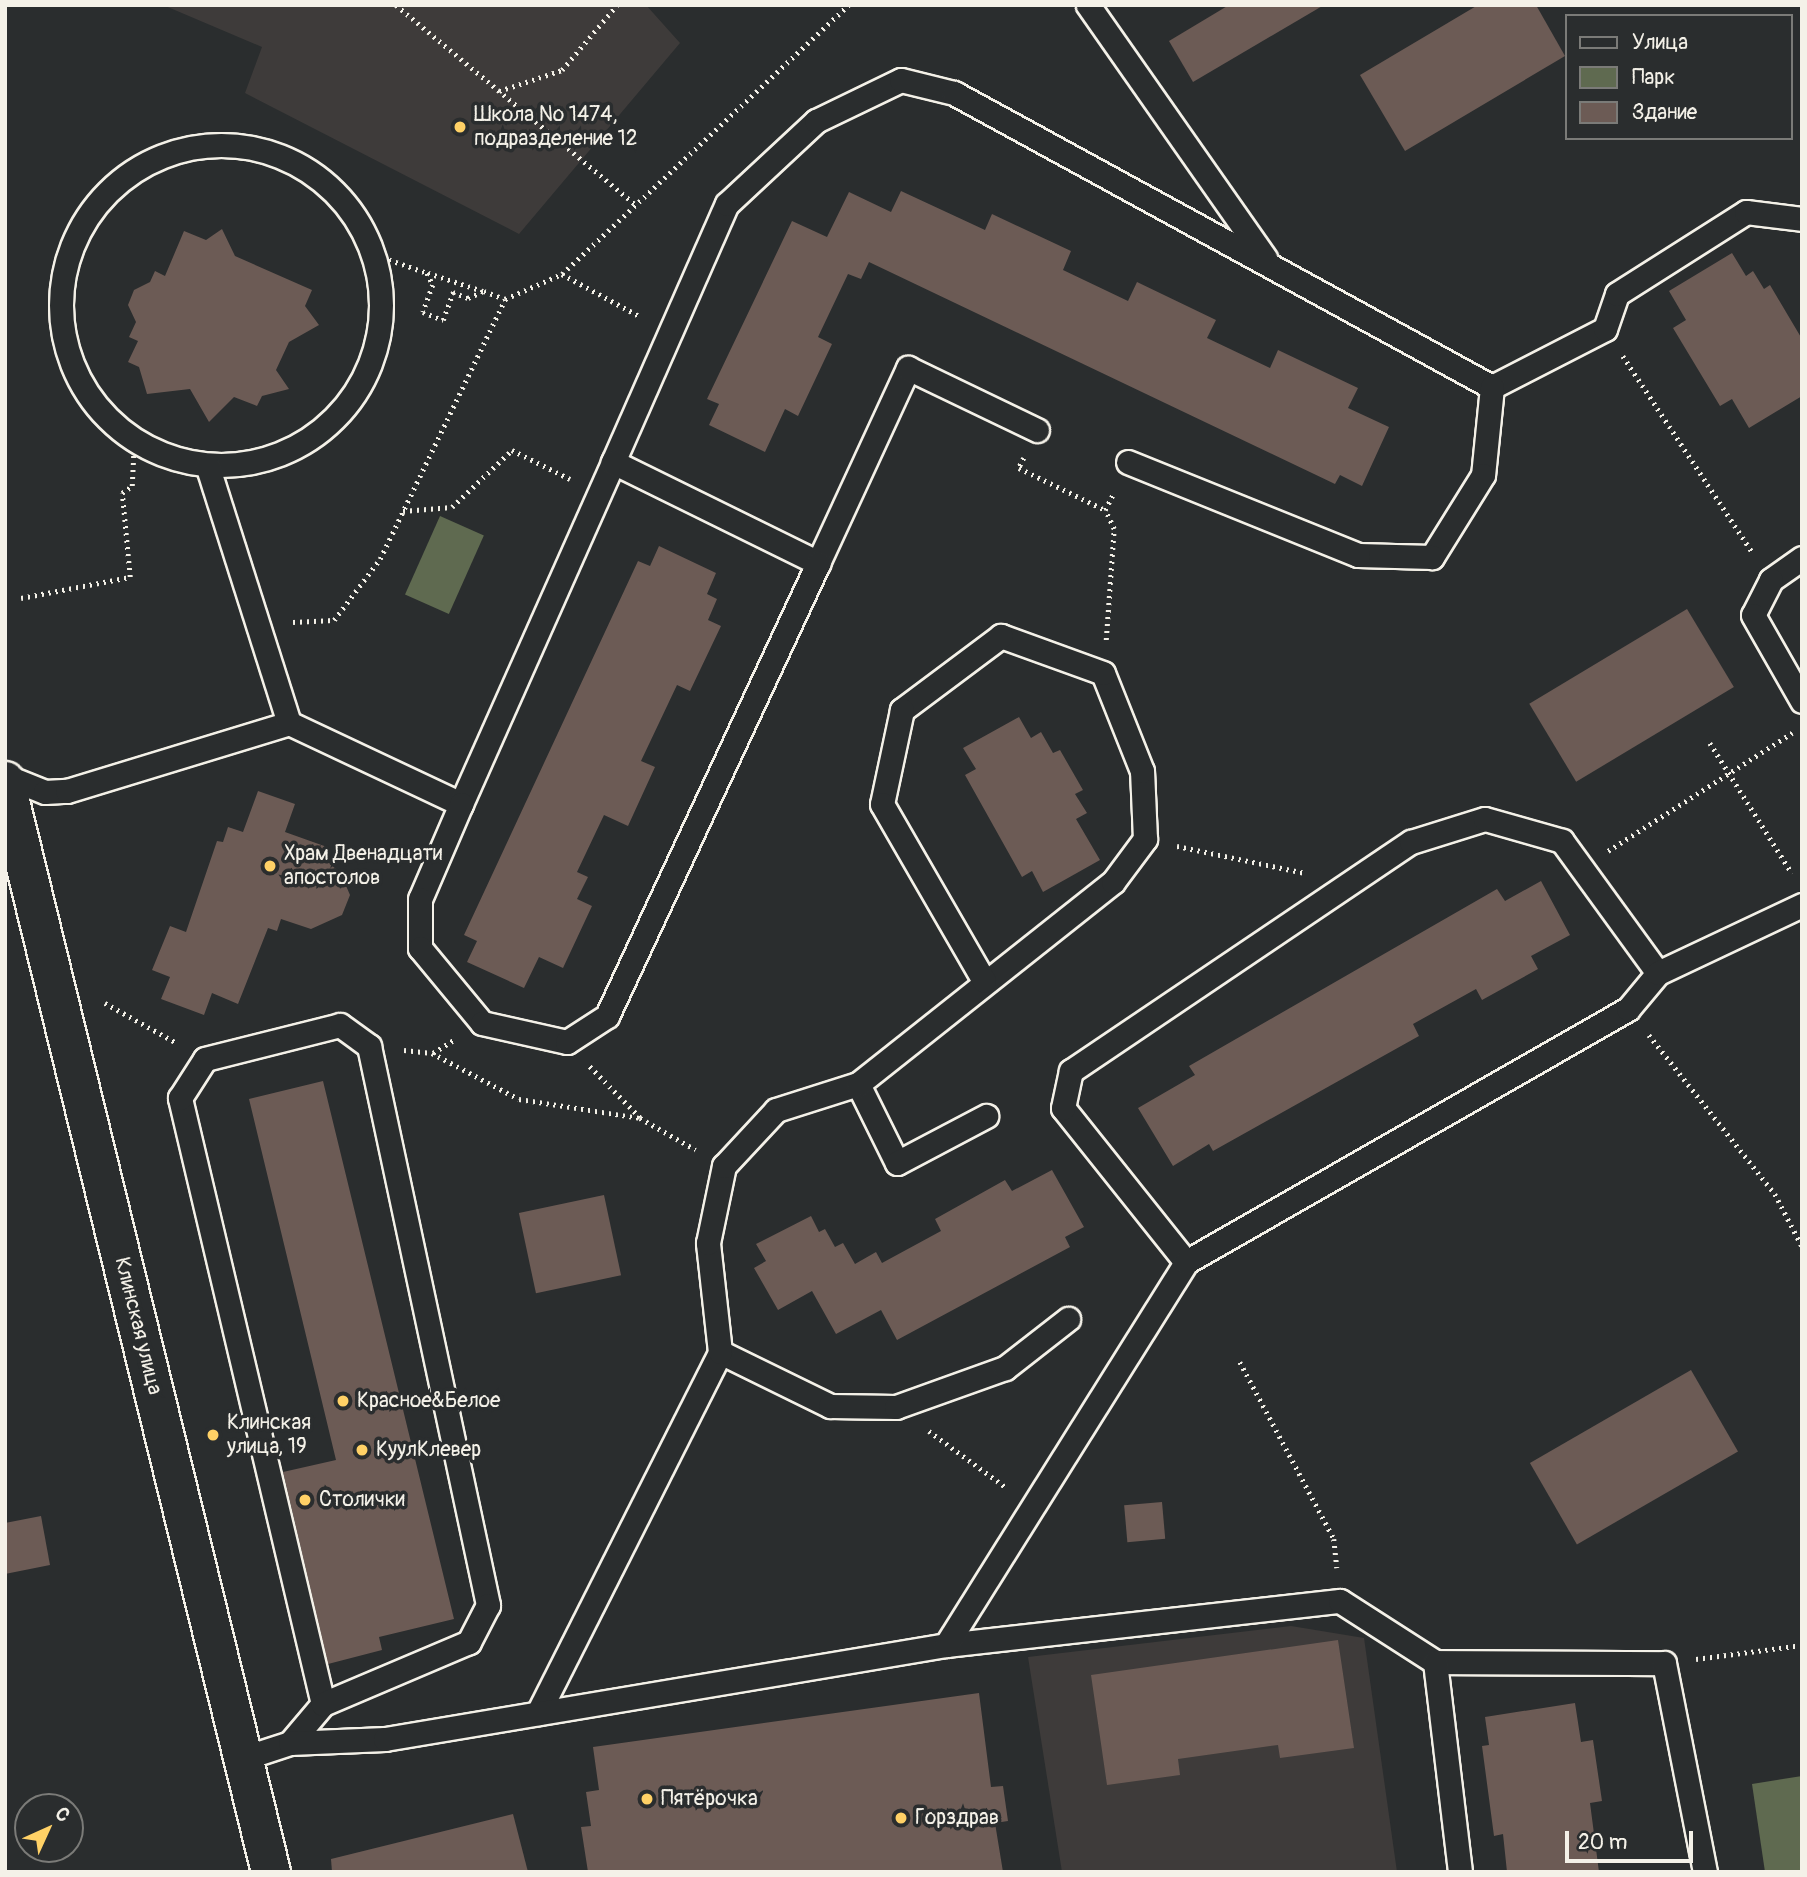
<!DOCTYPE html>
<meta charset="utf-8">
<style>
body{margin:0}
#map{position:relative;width:1807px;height:1877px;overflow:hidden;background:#2a2d2e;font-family:Pangolin,sans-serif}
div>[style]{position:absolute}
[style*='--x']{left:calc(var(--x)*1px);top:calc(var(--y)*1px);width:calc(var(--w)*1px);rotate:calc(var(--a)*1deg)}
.built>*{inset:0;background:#3e3b3a}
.green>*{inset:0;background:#5f6a50;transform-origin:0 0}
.building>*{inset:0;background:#6c5b55;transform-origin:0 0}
.path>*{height:4.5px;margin-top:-2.25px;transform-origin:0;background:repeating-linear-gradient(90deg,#f4f1e8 0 2px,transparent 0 7px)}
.roads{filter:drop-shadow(2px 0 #f4f1e8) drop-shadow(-2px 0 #f4f1e8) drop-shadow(0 2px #f4f1e8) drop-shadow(0 -2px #f4f1e8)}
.lane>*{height:23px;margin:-11.5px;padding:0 11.5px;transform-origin:11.5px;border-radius:11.5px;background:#2a2d2e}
.lane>.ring{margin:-11.5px;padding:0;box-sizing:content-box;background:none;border:23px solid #2a2d2e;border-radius:50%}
.street>*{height:38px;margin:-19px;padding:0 19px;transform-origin:19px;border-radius:19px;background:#2a2d2e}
.dots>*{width:19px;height:19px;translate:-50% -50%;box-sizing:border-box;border:4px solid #2a2d2e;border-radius:50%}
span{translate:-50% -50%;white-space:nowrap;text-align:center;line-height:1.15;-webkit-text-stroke:7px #2a2d2e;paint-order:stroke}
.poi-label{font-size:21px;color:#f4f1e8}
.left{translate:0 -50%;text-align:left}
.street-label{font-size:21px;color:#f4f1e8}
.frame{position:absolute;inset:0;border:7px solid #f4f1e8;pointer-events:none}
.legend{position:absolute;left:1565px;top:14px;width:228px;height:126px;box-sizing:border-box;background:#2a2d2e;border:2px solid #7b7b78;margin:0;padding:9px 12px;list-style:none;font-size:21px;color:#f4f1e8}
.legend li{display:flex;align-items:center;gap:14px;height:35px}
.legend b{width:35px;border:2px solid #7b7b78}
.north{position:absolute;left:14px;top:1793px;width:70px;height:70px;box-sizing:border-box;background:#2a2d2e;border:2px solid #7b7b78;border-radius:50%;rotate:45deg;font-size:19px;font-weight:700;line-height:28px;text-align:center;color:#f4f1e8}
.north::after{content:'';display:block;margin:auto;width:24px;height:32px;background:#ffd166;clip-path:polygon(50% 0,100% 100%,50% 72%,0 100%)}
.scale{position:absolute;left:1565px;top:1831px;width:128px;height:32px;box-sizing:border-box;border:4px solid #f4f1e8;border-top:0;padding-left:9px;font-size:21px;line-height:24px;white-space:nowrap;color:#f4f1e8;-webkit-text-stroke:5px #2a2d2e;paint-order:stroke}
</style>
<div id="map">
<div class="built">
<div style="clip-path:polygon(163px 5px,646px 5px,680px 43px,519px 234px,245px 93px,262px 47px)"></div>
<div style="clip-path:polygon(1291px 1626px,1364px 1638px,1397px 1872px,1062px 1872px,1028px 1657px)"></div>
</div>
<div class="green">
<div style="left:440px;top:516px;width:48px;height:86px;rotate:24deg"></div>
<div style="clip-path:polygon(1802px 1776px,1802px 1872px,1765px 1872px,1752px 1784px)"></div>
</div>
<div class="building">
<div style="clip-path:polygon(1229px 5px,1324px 5px,1193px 82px,1169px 41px)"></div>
<div style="clip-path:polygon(1478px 5px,1536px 5px,1565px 56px,1405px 151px,1360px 75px)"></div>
<div style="clip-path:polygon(901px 191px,985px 230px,992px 214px,1071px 251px,1063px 270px,1128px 301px,1137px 282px,1216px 320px,1207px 338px,1270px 368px,1278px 350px,1358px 388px,1348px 408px,1389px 427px,1362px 486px,1340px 475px,1335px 484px,869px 262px,861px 279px,848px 274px,818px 337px,832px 344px,798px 416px,785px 409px,765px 452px,709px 425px,719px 404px,707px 399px,792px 221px,827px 237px,849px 192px,891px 212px)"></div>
<div style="clip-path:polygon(222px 229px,235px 256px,312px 290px,305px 306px,319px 325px,289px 342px,276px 370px,289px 389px,262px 396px,257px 406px,234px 397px,209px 422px,190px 389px,147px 394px,139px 367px,128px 362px,138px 341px,129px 337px,136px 322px,128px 305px,134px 290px,150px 282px,155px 271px,165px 276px,184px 231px,206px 240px)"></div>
<div style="clip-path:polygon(1732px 253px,1746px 276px,1753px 271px,1764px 289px,1770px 285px,1802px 339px,1802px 396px,1749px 428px,1732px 399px,1720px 406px,1673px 328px,1686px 320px,1669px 291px)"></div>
<div style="clip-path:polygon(659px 546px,716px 573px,707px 594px,717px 599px,708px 620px,721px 626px,690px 691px,677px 685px,641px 761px,655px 767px,628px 826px,604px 815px,577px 872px,588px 877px,577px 899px,592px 906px,563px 968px,539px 957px,524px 988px,467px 962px,477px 941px,464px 935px,638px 561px,650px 566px)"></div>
<div style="left:1687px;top:609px;width:91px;height:184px;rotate:59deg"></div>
<div style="clip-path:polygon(1019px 717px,1031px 738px,1041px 732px,1053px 753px,1060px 750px,1083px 790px,1075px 794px,1087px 813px,1076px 819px,1100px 860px,1043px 892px,1032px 871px,1022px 877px,965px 775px,976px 769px,963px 748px)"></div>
<div style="clip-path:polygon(258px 791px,295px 804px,285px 832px,327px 847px,323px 857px,341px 874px,350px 895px,342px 915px,311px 929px,281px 919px,277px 931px,268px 928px,238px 1004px,212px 993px,204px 1015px,161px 999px,170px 977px,152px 970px,170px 926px,186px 932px,217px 841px,223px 842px,228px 827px,243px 832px)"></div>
<div style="clip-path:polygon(1541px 881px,1570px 935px,1531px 956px,1538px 969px,1482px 1000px,1476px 989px,1413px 1024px,1419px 1036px,1213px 1151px,1209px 1144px,1173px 1166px,1138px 1108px,1195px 1075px,1189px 1066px,1497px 889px,1505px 901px)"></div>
<div style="clip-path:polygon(323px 1081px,454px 1619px,379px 1637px,382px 1650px,328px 1664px,283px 1472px,336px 1460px,249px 1099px)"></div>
<div style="clip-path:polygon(1052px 1170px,1084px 1227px,1065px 1237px,1070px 1247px,897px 1340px,881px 1310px,836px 1334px,812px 1291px,778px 1310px,754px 1268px,766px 1261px,756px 1244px,811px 1216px,819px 1232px,825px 1229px,835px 1247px,843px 1243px,855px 1264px,876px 1252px,882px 1263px,941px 1231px,935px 1219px,1005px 1180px,1012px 1191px)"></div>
<div style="left:604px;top:1195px;width:82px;height:87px;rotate:78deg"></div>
<div style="left:1691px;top:1370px;width:94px;height:186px;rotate:60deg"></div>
<div style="left:1162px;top:1502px;width:37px;height:38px;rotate:85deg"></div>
<div style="clip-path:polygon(41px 1516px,50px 1565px,5px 1574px,5px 1523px)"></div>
<div style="clip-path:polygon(1338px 1640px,1354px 1748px,1280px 1758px,1278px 1745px,1178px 1759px,1180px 1775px,1107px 1785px,1091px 1675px)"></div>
<div style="clip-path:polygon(979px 1693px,991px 1787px,1003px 1786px,1008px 1821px,995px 1823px,1003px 1872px,588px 1872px,581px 1827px,591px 1826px,586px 1792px,599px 1790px,593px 1747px)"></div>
<div style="clip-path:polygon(1575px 1703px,1581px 1742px,1593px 1740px,1602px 1801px,1590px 1803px,1599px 1872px,1507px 1872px,1503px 1834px,1494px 1836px,1482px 1746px,1489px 1745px,1485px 1717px)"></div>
<div style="clip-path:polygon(513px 1814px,528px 1872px,332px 1872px,331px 1859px)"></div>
</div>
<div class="path">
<div style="--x:396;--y:5;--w:310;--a:39.8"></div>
<div style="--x:499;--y:91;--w:66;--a:-18.4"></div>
<div style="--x:562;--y:70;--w:85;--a:-49.8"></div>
<div style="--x:376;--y:255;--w:54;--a:19.4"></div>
<div style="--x:427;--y:273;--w:13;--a:63"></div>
<div style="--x:433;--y:285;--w:29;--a:110"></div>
<div style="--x:423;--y:312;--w:22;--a:22"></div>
<div style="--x:443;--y:320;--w:30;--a:-70"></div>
<div style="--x:453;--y:292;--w:16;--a:22"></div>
<div style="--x:468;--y:298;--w:17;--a:-24"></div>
<div style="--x:484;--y:291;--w:22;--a:21"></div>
<div style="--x:428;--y:273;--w:58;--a:18.1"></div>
<div style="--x:562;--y:274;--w:393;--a:-43.2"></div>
<div style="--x:1623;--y:356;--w:236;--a:56.6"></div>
<div style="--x:1024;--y:458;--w:11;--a:117"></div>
<div style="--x:1019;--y:468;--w:96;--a:26"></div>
<div style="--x:403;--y:511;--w:49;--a:-4.7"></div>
<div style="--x:452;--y:507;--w:83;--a:-43.5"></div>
<div style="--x:512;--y:450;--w:65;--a:26.6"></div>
<div style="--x:21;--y:598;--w:111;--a:-10.9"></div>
<div style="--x:130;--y:577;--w:84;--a:-95.4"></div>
<div style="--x:122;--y:493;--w:12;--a:-35"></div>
<div style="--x:132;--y:486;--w:43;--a:-87.3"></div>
<div style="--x:293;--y:622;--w:41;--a:-2.8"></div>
<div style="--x:334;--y:620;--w:76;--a:-53"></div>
<div style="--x:380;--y:559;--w:288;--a:-64.3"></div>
<div style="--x:505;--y:299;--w:62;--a:-23.7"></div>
<div style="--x:562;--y:274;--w:90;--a:28.6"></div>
<div style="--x:1106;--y:640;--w:111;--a:-85.9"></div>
<div style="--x:1114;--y:529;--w:21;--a:-115"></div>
<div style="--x:1105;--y:510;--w:20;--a:-63"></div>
<div style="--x:1710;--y:743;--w:154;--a:57.8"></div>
<div style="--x:1177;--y:846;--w:131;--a:11.9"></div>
<div style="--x:1608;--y:851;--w:219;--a:-32.7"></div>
<div style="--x:105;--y:1003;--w:82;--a:29.1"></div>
<div style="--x:1649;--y:1035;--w:203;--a:51.6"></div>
<div style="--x:1775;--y:1194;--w:59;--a:62.6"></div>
<div style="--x:404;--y:1050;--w:28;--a:6"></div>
<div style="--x:432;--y:1053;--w:98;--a:27.9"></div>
<div style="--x:519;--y:1099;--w:122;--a:8.9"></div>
<div style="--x:640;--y:1118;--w:74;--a:-134.5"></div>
<div style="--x:433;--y:1053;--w:26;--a:-32"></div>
<div style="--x:640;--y:1118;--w:64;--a:29.7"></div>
<div style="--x:1240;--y:1362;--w:200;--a:62"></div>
<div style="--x:1334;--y:1539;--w:29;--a:84"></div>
<div style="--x:929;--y:1431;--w:97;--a:36.2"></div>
<div style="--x:1696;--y:1659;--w:107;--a:-7.5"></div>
</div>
<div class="roads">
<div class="lane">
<div style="--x:1088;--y:5;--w:309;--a:55"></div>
<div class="ring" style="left:61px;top:145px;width:297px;height:297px"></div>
<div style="--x:1492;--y:387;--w:127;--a:-27.2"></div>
<div style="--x:1605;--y:329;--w:37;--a:-71"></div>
<div style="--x:1617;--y:294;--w:153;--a:-32.4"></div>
<div style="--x:1746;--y:212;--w:56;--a:7.1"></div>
<div style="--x:613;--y:462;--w:282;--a:-66.2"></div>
<div style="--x:727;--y:204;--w:122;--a:-43"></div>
<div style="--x:816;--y:121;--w:94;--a:-25.8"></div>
<div style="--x:901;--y:80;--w:55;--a:13.8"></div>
<div style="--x:954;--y:93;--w:613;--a:28.66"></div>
<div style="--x:1492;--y:387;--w:88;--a:95.8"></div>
<div style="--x:1483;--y:475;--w:97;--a:121.9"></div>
<div style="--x:1432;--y:557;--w:74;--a:-178.5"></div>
<div style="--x:1358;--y:555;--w:248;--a:-158"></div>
<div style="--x:1802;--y:558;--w:38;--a:145"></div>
<div style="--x:1771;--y:580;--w:39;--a:117"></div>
<div style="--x:1753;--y:615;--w:99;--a:60.3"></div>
<div style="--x:289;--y:723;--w:190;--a:25.2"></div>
<div style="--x:461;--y:804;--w:374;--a:-66"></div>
<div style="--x:613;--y:462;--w:229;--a:26.2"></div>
<div style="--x:818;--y:563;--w:215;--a:-65.2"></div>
<div style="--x:908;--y:368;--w:143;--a:25.7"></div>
<div style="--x:5;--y:776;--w:43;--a:21.8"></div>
<div style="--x:45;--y:792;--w:22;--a:-3"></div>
<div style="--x:67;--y:791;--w:232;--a:-17"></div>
<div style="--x:289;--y:723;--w:269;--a:-107.6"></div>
<div style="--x:461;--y:804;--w:103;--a:113.3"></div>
<div style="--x:420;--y:899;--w:49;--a:90"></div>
<div style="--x:420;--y:948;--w:97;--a:50.4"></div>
<div style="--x:482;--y:1023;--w:87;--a:12.6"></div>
<div style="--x:567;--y:1042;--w:48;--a:-33"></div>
<div style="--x:607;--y:1016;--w:500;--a:-65"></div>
<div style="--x:858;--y:1084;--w:88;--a:63.7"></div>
<div style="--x:897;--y:1163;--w:101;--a:-27.8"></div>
<div style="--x:1186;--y:1262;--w:197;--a:-128.6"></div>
<div style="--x:1063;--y:1108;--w:38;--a:-78"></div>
<div style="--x:1071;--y:1071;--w:410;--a:-34"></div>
<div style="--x:1411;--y:842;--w:77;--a:-17.3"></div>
<div style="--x:1485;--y:819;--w:80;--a:15.9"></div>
<div style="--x:1562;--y:841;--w:163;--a:54"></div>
<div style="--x:720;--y:1352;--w:123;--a:26.1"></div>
<div style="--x:830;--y:1406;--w:66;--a:0.9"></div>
<div style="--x:896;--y:1407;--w:116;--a:-19.7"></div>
<div style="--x:1005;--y:1368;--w:80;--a:-37.9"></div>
<div style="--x:946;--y:1645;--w:396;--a:-6.4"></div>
<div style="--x:1340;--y:1601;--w:113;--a:32.7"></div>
<div style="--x:1435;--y:1662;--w:229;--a:0.3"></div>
<div style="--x:1664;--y:1663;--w:213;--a:78.9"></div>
<div style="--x:1435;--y:1662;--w:211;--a:83.2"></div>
<div style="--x:538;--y:1713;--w:404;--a:-63.2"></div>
<div style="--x:720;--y:1352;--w:110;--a:-96.3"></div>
<div style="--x:708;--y:1243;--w:79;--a:-78.3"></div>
<div style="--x:724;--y:1166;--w:76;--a:-47.1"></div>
<div style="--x:776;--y:1110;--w:86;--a:-17.6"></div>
<div style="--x:858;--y:1084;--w:325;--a:-38.4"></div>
<div style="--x:1113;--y:882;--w:54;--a:-53.3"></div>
<div style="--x:1145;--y:839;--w:68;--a:-92.5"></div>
<div style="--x:1142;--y:771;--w:105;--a:-111.7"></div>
<div style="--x:1103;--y:673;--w:109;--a:-160.1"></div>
<div style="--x:1001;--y:636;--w:124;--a:143.2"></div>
<div style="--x:902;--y:710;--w:96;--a:102"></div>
<div style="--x:882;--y:804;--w:204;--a:60"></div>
<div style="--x:290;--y:1743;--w:51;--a:-49.8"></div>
<div style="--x:323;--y:1704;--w:623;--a:-103.28"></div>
<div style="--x:180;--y:1098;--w:46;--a:-57.3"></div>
<div style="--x:205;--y:1059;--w:139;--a:-14.1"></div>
<div style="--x:340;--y:1025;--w:36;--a:36"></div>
<div style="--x:369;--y:1046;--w:572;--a:77.98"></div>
<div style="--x:488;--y:1605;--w:42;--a:117.2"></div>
<div style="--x:469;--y:1642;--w:159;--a:157"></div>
<div style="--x:244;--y:1758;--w:48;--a:-18.1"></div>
<div style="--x:290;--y:1743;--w:95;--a:-2.4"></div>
<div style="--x:385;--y:1739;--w:569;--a:-9.51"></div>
<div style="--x:946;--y:1645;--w:452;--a:-57.9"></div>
<div style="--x:1186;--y:1262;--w:509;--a:-29.79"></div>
<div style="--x:1628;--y:1009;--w:47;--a:-50.2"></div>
<div style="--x:1658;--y:973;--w:159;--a:-25.3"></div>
</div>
<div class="street">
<div style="--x:5;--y:781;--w:1123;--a:76.3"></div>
</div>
</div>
<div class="dots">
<div style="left:460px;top:127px;background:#ffd166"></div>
<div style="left:270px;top:866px;background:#ffd166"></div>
<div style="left:343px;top:1401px;background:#ffd166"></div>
<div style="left:213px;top:1435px;background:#ffd166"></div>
<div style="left:362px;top:1450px;background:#ffd166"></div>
<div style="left:305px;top:1500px;background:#ffd166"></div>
<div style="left:647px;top:1799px;background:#ffd166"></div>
<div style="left:901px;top:1818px;background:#ffd166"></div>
</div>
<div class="poi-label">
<span class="left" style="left:474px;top:127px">Школа № 1474,<br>подразделение 12</span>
<span class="left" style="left:284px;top:866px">Храм Двенадцати<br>апостолов</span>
<span class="left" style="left:357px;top:1401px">Красное&amp;Белое</span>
<span class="left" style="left:227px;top:1435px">Клинская<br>улица, 19</span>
<span class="left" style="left:376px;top:1450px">КуулКлевер</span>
<span class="left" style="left:319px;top:1500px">Столички</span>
<span class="left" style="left:661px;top:1799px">Пятёрочка</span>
<span class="left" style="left:915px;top:1818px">Горздрав</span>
</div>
<div class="street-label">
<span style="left:138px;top:1326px;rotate:76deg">Клинская улица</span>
</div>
<div class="frame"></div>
<ul class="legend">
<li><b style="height:9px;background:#2a2d2e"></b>Улица</li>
<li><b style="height:19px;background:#5f6a50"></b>Парк</li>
<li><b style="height:19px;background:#6c5b55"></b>Здание</li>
</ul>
<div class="north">С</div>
<div class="scale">20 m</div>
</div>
